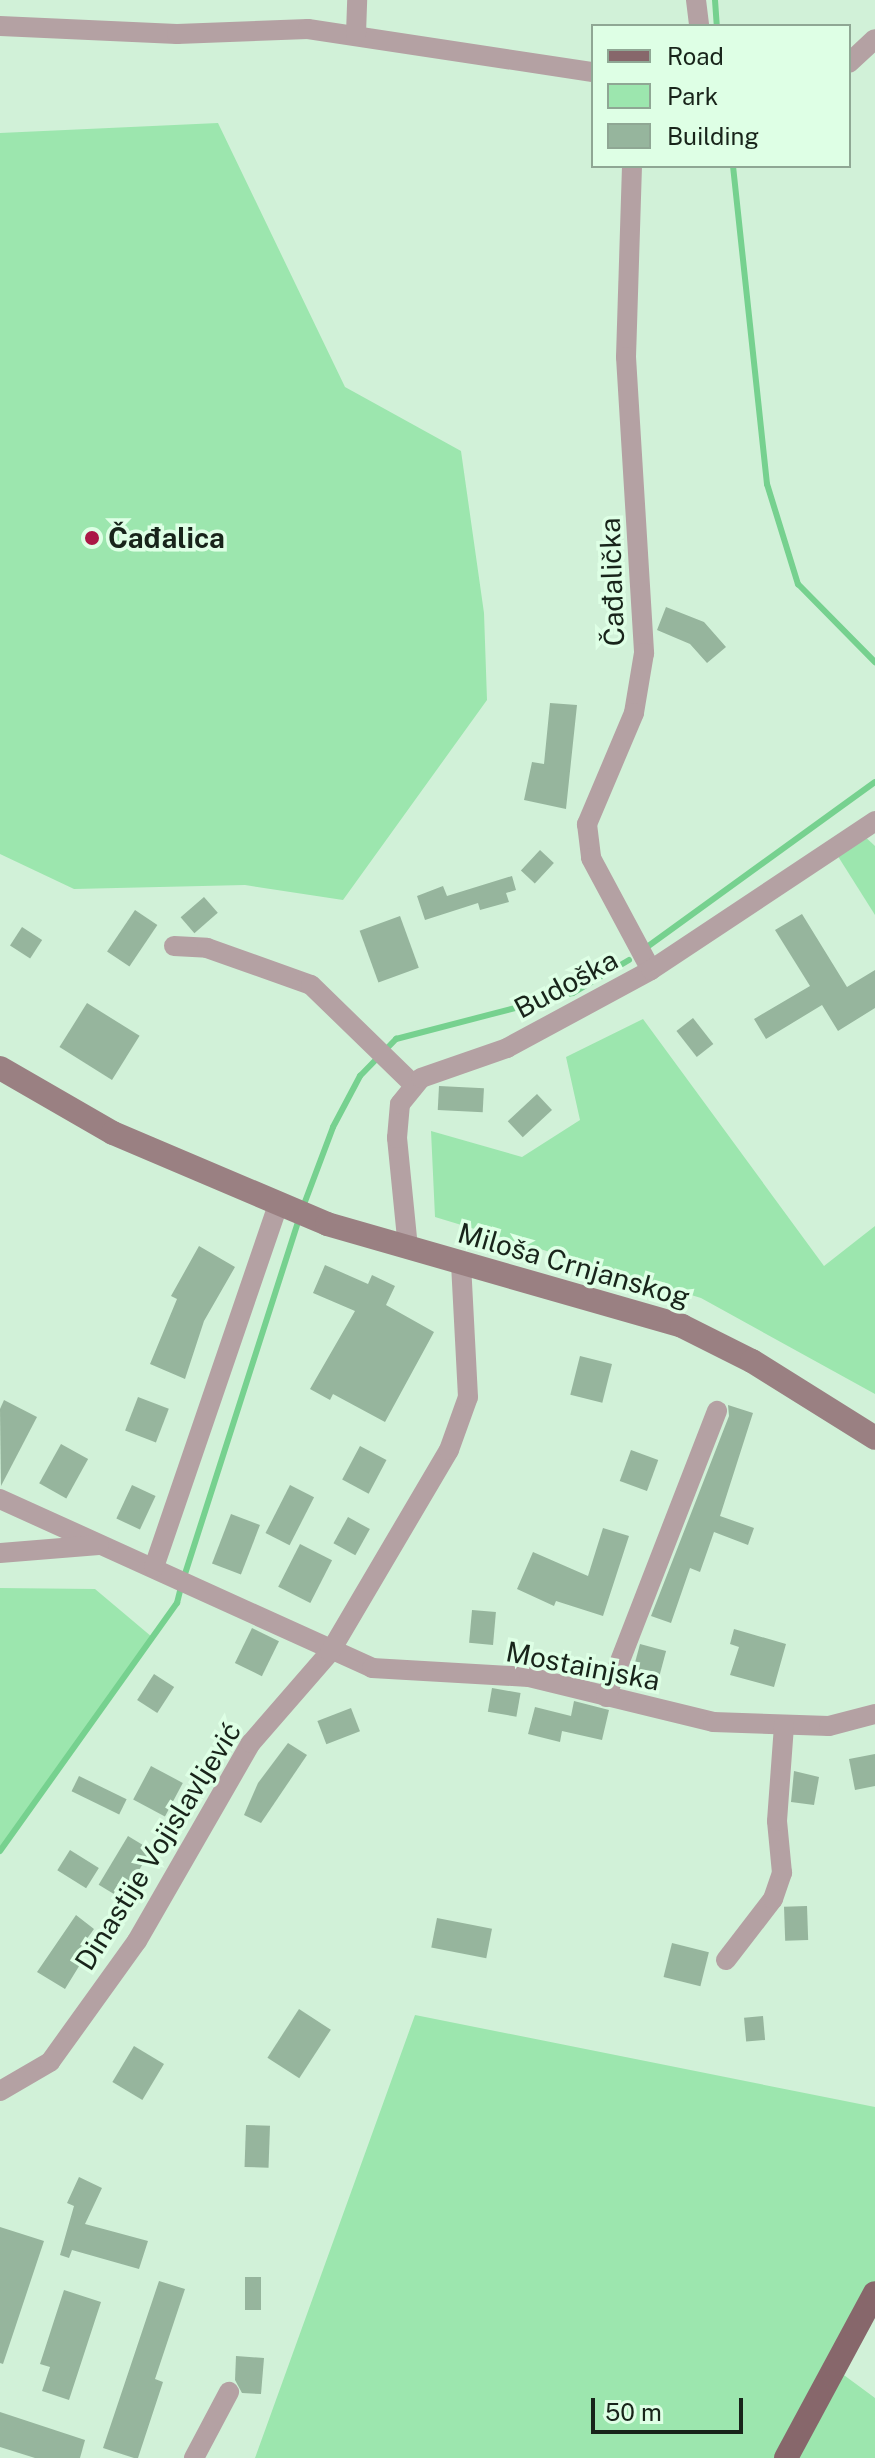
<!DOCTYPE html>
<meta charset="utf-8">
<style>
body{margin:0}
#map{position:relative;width:875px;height:2458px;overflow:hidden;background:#d1f1d8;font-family:"Public Sans",sans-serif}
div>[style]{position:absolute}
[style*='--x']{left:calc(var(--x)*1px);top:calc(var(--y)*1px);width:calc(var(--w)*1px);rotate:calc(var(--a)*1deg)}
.green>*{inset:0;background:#9ce6ae}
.stream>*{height:6px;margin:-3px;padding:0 3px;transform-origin:3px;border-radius:3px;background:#76d18f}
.building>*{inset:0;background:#96b59d;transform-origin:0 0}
.minor>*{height:20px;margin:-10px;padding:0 10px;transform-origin:10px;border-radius:10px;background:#b4a1a3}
.secondary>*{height:24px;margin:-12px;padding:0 12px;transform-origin:12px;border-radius:12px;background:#9a8082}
.primary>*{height:24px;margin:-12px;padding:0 12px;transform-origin:12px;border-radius:12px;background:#87676b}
.dots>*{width:22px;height:22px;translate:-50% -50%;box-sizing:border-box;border:4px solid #deffe5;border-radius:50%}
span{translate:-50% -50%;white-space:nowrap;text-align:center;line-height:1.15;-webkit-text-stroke:7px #deffe5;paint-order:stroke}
.poi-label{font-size:28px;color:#18241a;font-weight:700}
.left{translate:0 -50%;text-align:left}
.street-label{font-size:28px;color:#18241a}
.legend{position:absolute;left:591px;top:24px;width:260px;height:144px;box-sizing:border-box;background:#deffe5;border:2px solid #8fa794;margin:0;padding:10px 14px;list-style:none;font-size:24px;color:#18241a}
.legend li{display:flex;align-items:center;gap:16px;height:40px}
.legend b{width:40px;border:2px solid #8fa794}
.scale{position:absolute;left:591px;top:2398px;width:152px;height:36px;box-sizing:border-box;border:4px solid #18241a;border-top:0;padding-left:10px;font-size:24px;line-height:28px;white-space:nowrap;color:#18241a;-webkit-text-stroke:6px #deffe5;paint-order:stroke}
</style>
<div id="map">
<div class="green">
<div style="clip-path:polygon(218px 123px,345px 387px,461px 451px,484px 613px,487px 700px,343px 900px,245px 885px,74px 889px,0 854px,0 133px)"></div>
<div style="clip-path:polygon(860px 832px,875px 846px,875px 915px,834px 850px)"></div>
<div style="clip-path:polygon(643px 1019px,824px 1266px,875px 1226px,875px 1394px,701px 1298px,435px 1217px,431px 1131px,522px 1157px,580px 1120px,566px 1057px)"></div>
<div style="clip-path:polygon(0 1588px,95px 1589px,152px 1637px,0 1851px)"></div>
<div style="clip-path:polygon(415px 2015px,875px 2107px,875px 2299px,833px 2367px,875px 2398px,875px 2458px,255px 2458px)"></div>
</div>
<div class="stream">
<div style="--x:715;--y:0;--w:26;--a:86"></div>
<div style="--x:733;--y:166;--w:320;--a:83.9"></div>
<div style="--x:767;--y:484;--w:105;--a:72.8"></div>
<div style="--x:798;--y:584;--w:110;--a:45.4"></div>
<div style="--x:647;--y:947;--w:281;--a:-35.9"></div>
<div style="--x:303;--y:1207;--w:85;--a:-69.4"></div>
<div style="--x:333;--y:1127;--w:58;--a:-62.1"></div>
<div style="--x:360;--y:1076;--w:52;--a:-45.8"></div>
<div style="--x:396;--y:1039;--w:183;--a:-14.6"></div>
<div style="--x:573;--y:993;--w:65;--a:-30.5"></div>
<div style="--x:184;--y:1577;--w:377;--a:-72.2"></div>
<div style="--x:0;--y:1851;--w:305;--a:-54.5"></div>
<div style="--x:177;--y:1603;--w:16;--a:-76"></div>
</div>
<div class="building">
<div style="clip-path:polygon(666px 607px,704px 622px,726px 647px,707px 663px,690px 644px,657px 630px)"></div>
<div style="clip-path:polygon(550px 703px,577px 705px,566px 809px,524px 800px,532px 762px,544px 764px)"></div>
<div style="left:540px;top:850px;width:19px;height:28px;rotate:43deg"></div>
<div style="clip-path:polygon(512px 876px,516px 890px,506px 893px,509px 902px,480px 910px,478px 903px,425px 920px,417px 896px,443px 886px,447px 896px)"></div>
<div style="left:204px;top:897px;width:21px;height:31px;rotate:49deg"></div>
<div style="left:135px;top:910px;width:27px;height:50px;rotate:34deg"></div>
<div style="clip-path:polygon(802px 914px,847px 987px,875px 970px,875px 1008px,838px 1031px,822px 1005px,766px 1039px,754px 1019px,810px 986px,775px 930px)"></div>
<div style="left:400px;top:916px;width:55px;height:43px;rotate:70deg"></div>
<div style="left:22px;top:927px;width:24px;height:22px;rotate:33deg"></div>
<div style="left:87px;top:1003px;width:62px;height:52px;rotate:32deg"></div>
<div style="left:693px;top:1018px;width:33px;height:21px;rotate:52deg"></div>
<div style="left:439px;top:1086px;width:45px;height:24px;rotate:3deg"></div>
<div style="left:537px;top:1094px;width:22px;height:40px;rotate:47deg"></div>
<div style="clip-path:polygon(199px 1246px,235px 1267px,204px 1321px,185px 1379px,150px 1364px,177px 1299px,171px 1296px)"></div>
<div style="clip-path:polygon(325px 1265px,368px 1284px,372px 1275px,395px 1286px,386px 1305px,434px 1332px,385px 1422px,333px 1394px,330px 1400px,310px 1389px,355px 1311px,313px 1293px)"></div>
<div style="left:580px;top:1356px;width:33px;height:40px;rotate:14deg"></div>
<div style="left:138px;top:1397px;width:33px;height:36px;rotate:21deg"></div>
<div style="clip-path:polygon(4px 1400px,37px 1417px,1px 1486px,0 1409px)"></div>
<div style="clip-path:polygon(728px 1405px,753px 1413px,720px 1516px,754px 1528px,748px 1545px,714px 1532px,700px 1572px,690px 1568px,671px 1623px,651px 1616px,729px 1416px)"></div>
<div style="left:61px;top:1444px;width:31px;height:45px;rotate:29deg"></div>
<div style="left:360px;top:1446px;width:30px;height:38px;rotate:28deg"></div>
<div style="left:631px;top:1450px;width:29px;height:33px;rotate:20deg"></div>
<div style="left:132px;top:1485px;width:26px;height:37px;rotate:25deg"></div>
<div style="left:290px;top:1485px;width:27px;height:54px;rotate:27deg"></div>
<div style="left:231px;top:1514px;width:31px;height:53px;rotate:21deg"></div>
<div style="left:348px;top:1517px;width:25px;height:30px;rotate:29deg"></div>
<div style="clip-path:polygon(603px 1528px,629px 1536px,603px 1616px,556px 1601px,554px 1606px,517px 1589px,533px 1552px,588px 1576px)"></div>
<div style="left:300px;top:1544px;width:36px;height:48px;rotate:27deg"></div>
<div style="left:472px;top:1610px;width:24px;height:33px;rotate:5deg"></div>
<div style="left:252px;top:1628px;width:30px;height:39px;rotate:26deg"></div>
<div style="clip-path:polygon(734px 1629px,786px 1644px,774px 1687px,730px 1675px,739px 1647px,730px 1644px)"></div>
<div style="left:640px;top:1644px;width:27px;height:28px;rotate:15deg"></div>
<div style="left:154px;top:1674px;width:24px;height:31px;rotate:33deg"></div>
<div style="left:492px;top:1688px;width:29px;height:24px;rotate:10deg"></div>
<div style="clip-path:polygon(574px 1701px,609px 1710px,602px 1740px,562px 1731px,560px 1742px,528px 1734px,535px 1707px,571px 1716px)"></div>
<div style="left:351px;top:1708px;width:25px;height:36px;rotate:69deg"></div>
<div style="clip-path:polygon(288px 1743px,307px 1755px,261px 1823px,244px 1815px,258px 1783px)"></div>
<div style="clip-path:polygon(875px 1754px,875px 1786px,855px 1790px,849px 1759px)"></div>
<div style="left:151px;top:1766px;width:36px;height:38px;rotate:28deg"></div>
<div style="clip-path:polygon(794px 1771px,819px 1777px,814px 1805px,791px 1802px)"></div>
<div style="left:79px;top:1776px;width:53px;height:17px;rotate:26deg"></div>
<div style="left:128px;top:1836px;width:27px;height:57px;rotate:31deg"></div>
<div style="left:70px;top:1850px;width:34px;height:24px;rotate:32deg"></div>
<div style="left:807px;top:1906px;width:34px;height:23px;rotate:88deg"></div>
<div style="clip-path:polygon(76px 1915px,94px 1929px,73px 1958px,81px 1963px,65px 1989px,37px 1972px)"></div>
<div style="left:437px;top:1918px;width:56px;height:30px;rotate:11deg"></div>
<div style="left:672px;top:1943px;width:38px;height:35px;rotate:14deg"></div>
<div style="left:299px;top:2009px;width:38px;height:58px;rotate:33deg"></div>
<div style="left:763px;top:2016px;width:24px;height:19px;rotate:85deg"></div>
<div style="left:134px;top:2046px;width:35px;height:42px;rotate:31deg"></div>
<div style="left:246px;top:2125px;width:24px;height:42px;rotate:2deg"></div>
<div style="clip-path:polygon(79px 2177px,102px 2188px,85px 2224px,148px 2241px,139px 2269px,72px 2250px,69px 2258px,60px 2255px,74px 2206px,67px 2203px)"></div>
<div style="clip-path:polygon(0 2227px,44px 2241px,3px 2364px,0 2363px)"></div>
<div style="left:245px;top:2277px;width:16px;height:33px"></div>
<div style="clip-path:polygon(159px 2281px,185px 2289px,155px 2379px,163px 2382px,138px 2458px,134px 2458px,103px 2448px)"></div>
<div style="clip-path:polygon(64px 2290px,101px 2302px,69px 2400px,42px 2391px,50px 2367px,40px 2364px)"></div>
<div style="clip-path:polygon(236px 2356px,264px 2358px,261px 2394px,242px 2393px,235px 2380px)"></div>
<div style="clip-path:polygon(0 2412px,85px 2440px,80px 2458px,35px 2458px,0 2447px)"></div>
</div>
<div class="minor">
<div style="--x:696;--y:0;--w:26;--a:83"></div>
<div style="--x:0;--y:26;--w:177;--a:2.6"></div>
<div style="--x:177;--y:34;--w:131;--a:-2.2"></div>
<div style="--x:308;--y:29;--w:288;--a:8.6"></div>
<div style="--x:356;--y:34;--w:34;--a:-88"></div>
<div style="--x:849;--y:63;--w:35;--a:-43"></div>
<div style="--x:632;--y:166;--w:191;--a:91.8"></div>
<div style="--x:626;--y:357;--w:297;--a:86.5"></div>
<div style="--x:644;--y:653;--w:61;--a:99.5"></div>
<div style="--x:634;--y:713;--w:121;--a:112.9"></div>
<div style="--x:587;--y:824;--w:34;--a:83"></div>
<div style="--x:591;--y:858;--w:127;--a:61.8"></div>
<div style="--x:174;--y:946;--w:33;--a:3"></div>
<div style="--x:207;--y:948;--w:110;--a:19.6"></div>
<div style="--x:311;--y:985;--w:144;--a:44.2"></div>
<div style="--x:408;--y:1248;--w:111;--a:-95.7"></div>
<div style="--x:397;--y:1138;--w:34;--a:-85"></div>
<div style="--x:400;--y:1104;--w:33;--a:-51"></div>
<div style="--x:421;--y:1078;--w:91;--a:-19.2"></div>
<div style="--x:507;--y:1048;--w:164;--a:-28.4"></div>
<div style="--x:651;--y:970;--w:269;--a:-33.6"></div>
<div style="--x:0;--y:1499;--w:409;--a:24.4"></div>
<div style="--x:372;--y:1668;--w:157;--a:3.3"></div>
<div style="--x:529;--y:1677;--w:189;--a:13.7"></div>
<div style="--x:713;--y:1722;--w:116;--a:2"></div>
<div style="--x:829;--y:1726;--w:48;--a:-14.6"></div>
<div style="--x:0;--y:1553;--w:99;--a:-4.6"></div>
<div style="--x:154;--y:1567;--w:383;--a:-71.1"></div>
<div style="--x:606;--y:1697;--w:307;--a:-68.8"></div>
<div style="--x:726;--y:1960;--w:77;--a:-52.4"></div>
<div style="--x:773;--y:1899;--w:28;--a:-71"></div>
<div style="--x:782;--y:1873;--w:52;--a:-95.5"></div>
<div style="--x:777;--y:1821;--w:96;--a:-85.8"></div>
<div style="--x:0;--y:2091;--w:58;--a:-30.1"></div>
<div style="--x:50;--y:2062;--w:149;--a:-54.3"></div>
<div style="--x:137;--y:1941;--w:228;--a:-60.1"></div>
<div style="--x:251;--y:1743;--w:121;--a:-49"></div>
<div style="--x:330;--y:1652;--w:234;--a:-59.5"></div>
<div style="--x:449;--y:1450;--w:56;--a:-70.3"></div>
<div style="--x:468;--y:1397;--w:135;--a:-93"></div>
<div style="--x:194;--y:2458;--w:75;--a:-62.1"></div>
</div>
<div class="secondary">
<div style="--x:0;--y:1068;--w:130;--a:29.9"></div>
<div style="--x:113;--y:1133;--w:233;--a:23"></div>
<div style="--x:327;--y:1224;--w:369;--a:16"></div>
<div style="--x:682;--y:1326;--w:78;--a:26.6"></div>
<div style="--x:752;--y:1361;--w:145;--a:32"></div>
</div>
<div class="primary">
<div style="--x:786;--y:2458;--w:187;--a:-61.7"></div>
</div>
<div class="dots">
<div style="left:92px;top:538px;background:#ab1746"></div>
</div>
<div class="poi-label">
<span class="left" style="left:108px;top:538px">Čađalica</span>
</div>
<div class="street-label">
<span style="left:612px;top:582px;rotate:-92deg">Čađalička</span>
<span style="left:566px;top:984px;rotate:-28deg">Budoška</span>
<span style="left:574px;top:1265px;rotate:16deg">Miloša Crnjanskog</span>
<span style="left:583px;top:1666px;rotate:11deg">Mostainjska</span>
<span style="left:158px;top:1846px;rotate:-58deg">Dinastije Vojislavljević</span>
</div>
<ul class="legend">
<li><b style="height:10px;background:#87676b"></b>Road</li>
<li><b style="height:22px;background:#9ce6ae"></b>Park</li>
<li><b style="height:22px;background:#96b59d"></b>Building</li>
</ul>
<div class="scale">50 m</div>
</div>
